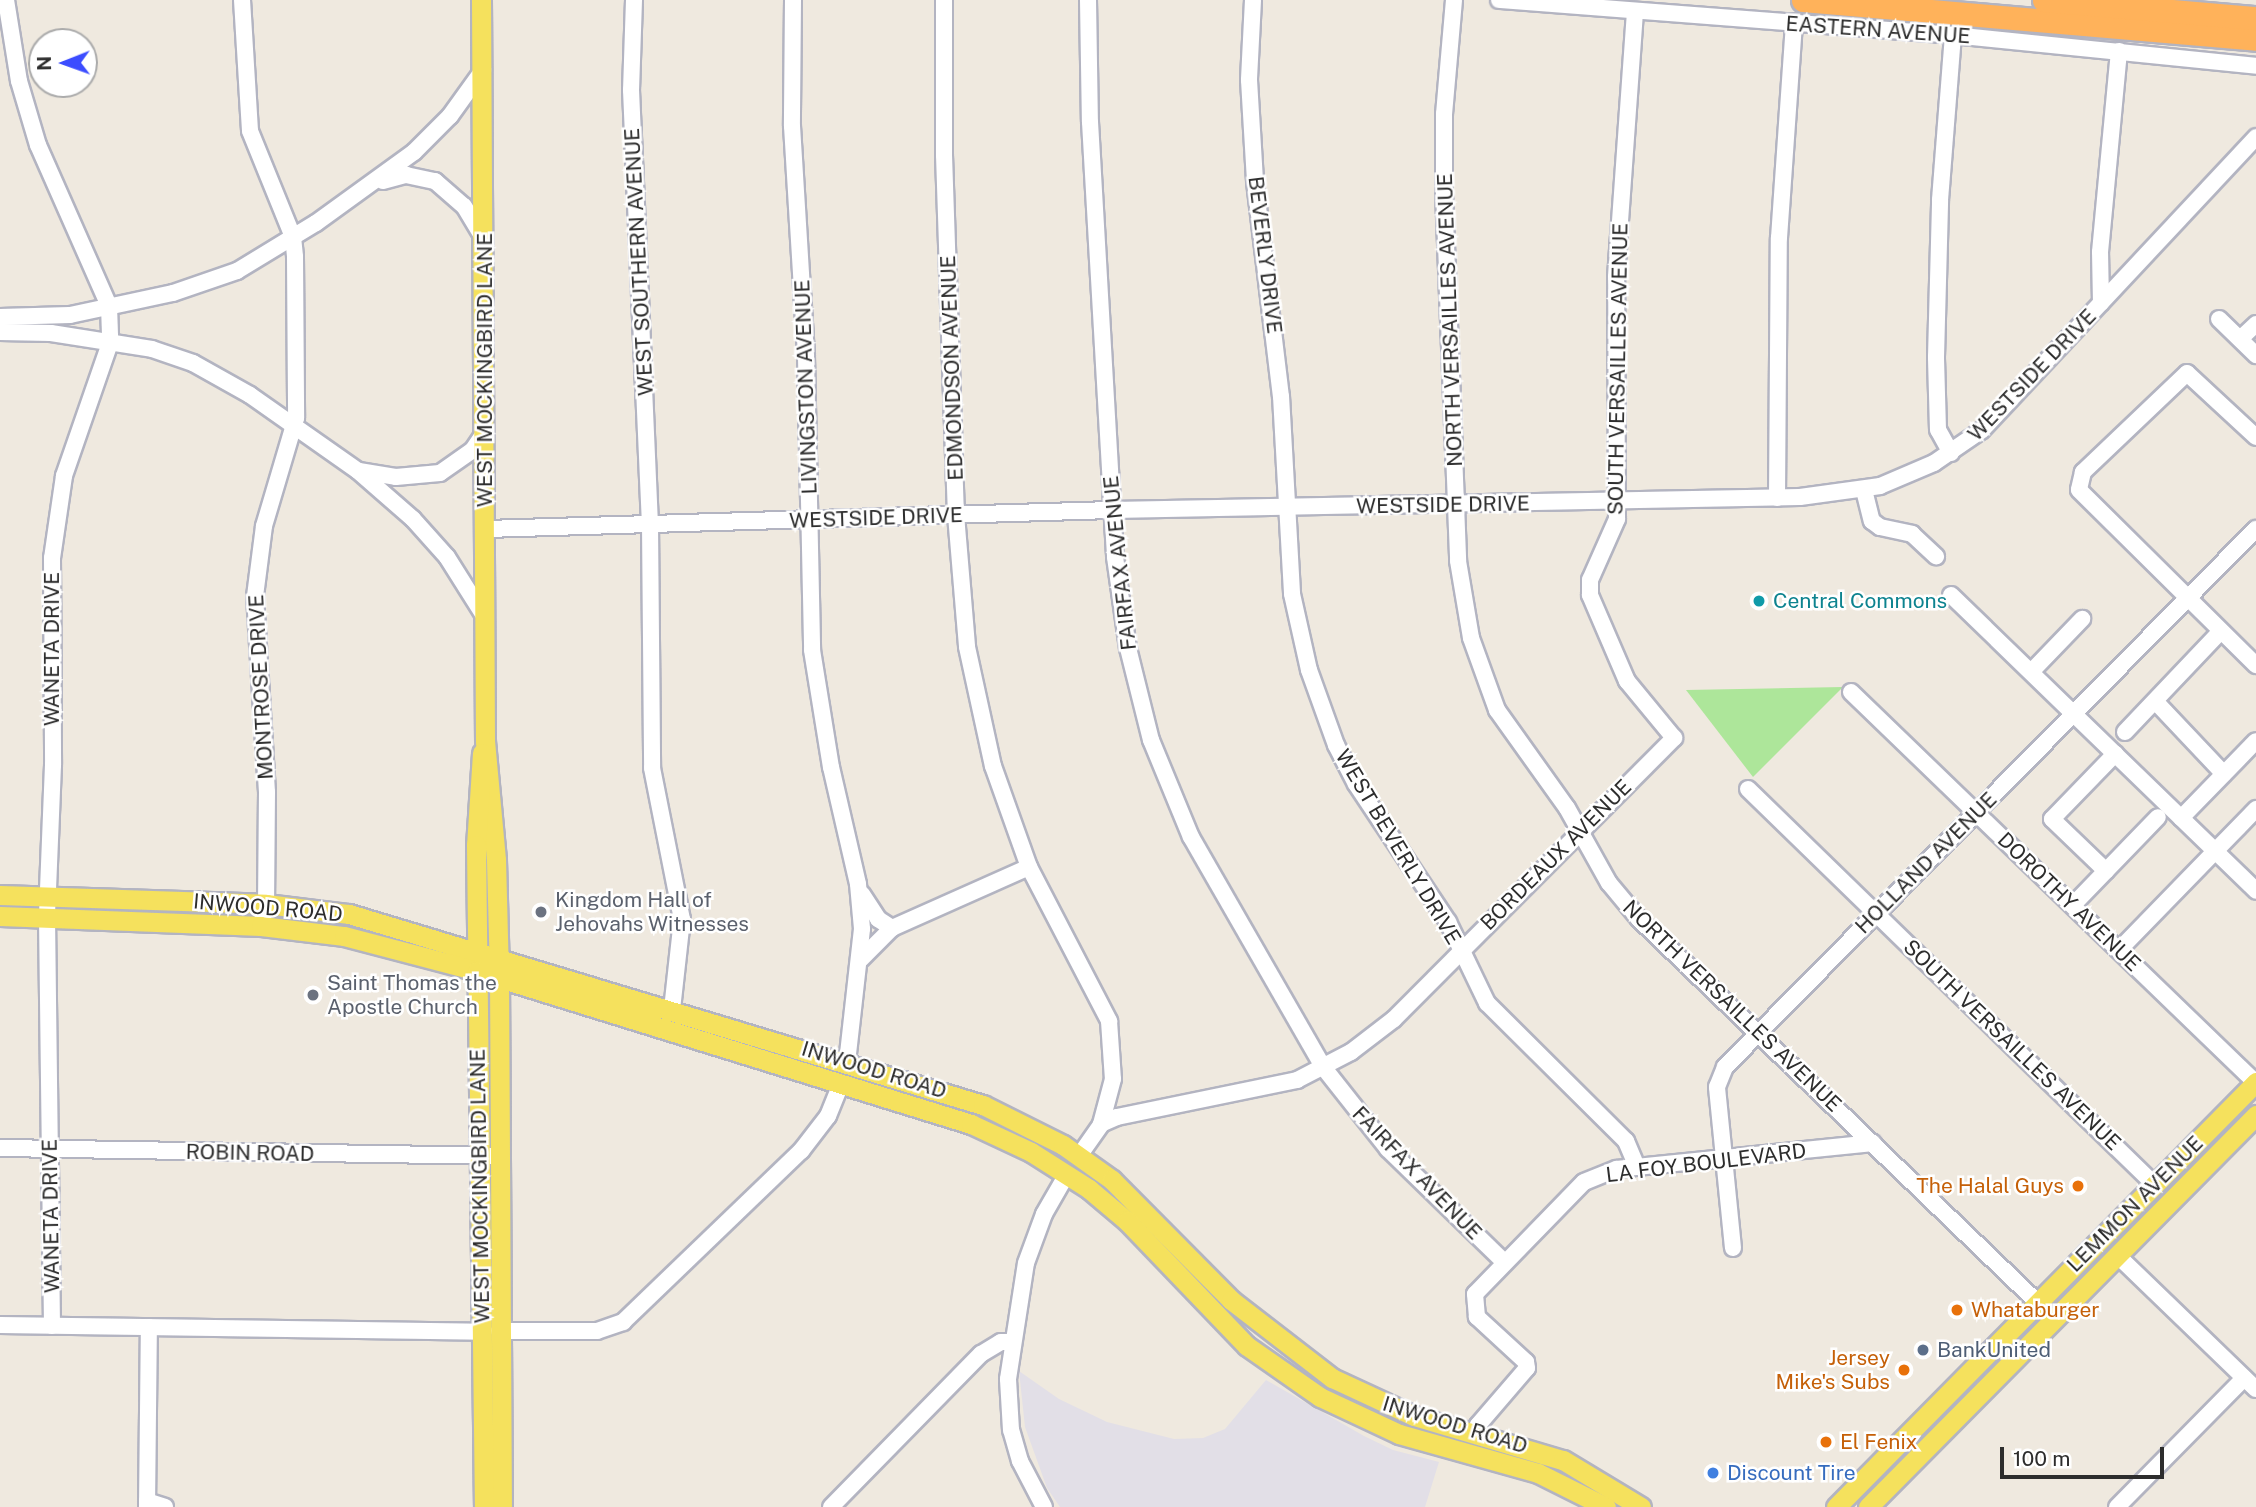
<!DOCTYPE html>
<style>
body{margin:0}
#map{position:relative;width:2256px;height:1507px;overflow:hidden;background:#efe9df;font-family:"Public Sans",sans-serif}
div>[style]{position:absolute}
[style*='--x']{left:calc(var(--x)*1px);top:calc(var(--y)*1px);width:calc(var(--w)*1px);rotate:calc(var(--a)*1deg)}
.industrial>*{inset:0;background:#e2dfe7}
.green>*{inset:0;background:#ade69a}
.roads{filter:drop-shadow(2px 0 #b3b4c1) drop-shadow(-2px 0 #b3b4c1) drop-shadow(0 2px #b3b4c1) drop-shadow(0 -2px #b3b4c1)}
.minor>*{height:16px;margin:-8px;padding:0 8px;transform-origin:8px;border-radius:8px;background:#fff}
.major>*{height:19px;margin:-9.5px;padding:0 9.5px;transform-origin:9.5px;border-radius:9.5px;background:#f5e15d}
.highway>*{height:23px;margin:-11.5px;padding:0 11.5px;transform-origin:11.5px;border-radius:11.5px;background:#ffb25a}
.dots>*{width:19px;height:19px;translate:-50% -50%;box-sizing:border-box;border:4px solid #fff;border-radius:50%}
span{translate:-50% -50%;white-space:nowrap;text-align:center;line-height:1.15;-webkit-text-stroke:5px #fff;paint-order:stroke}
.street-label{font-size:21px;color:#2d2d2d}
.culture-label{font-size:21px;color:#0d838f}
.left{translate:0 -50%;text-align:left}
.worship-label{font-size:21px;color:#5b616d}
.food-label{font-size:21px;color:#c56008}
.right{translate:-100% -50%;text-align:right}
.service-label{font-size:21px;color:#4e5e75}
.shop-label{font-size:21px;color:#366cbe}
.north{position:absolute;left:28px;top:28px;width:70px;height:70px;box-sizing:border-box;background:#fff;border:2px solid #ababab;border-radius:50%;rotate:269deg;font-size:19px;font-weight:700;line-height:28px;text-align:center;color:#2d2d2d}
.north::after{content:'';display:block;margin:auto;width:24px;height:32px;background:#3c4dff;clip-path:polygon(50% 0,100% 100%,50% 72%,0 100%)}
.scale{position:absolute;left:2000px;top:1447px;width:164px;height:32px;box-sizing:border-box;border:4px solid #2d2d2d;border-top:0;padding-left:9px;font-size:21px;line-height:24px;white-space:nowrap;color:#2d2d2d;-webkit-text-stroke:5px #fff;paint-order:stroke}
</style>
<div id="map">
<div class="industrial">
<div style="clip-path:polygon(1019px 1371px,1059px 1399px,1107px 1422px,1174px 1439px,1203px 1438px,1225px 1429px,1266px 1380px,1364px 1436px,1393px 1450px,1439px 1462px,1425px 1507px,1060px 1507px,1047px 1488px,1025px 1427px)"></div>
</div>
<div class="green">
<div style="clip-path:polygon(1843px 687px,1753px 777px,1686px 690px)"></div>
</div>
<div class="roads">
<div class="minor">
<div style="--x:6;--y:0;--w:82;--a:80.9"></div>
<div style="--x:19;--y:81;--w:67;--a:73.5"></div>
<div style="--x:38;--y:145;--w:176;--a:66.2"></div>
<div style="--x:109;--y:306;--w:37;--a:88"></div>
<div style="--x:110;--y:343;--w:141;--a:109.1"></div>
<div style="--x:64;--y:476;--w:83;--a:98.3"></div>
<div style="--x:52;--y:558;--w:207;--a:89.7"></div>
<div style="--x:53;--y:765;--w:152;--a:92.3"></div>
<div style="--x:47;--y:917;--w:409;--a:89.3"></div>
<div style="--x:242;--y:0;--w:131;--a:86.5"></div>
<div style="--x:250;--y:131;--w:114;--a:67.9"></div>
<div style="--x:293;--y:237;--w:20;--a:84"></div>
<div style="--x:295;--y:257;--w:161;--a:89.6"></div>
<div style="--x:296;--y:418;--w:113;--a:106.5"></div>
<div style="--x:264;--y:526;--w:71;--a:97.3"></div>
<div style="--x:255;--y:596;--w:196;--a:86.5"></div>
<div style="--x:267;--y:792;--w:112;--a:90.5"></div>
<div style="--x:266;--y:904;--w:23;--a:103"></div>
<div style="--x:634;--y:0;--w:90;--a:91.9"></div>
<div style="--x:631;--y:90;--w:434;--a:87.5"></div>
<div style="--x:650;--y:524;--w:244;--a:89.5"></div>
<div style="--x:652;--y:768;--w:154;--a:78.8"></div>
<div style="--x:682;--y:919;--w:91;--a:96.3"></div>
<div style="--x:793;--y:0;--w:126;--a:90.5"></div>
<div style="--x:792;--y:126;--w:231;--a:86.5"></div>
<div style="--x:806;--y:357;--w:293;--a:88.8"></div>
<div style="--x:812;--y:650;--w:119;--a:80.8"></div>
<div style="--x:831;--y:767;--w:120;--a:77"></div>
<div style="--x:858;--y:884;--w:45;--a:84.9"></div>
<div style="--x:862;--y:929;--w:134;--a:96.4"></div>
<div style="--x:944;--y:0;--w:155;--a:90"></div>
<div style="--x:944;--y:155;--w:360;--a:88.1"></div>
<div style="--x:956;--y:515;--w:132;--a:85.2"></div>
<div style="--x:967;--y:647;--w:122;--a:77.7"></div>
<div style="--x:993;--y:766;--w:107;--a:70.4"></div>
<div style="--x:1029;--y:867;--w:174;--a:62.5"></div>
<div style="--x:1109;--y:1021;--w:58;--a:86.1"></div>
<div style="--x:1113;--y:1079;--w:47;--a:104.9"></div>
<div style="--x:1088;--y:0;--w:122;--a:89.1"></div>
<div style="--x:1090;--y:122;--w:436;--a:86.7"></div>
<div style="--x:1115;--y:557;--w:92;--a:81.9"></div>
<div style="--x:1128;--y:648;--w:95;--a:76"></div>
<div style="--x:1151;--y:740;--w:105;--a:67.6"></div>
<div style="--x:1191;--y:837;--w:267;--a:60.1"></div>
<div style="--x:1324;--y:1068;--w:103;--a:51.7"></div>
<div style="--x:1388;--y:1149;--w:162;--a:44.2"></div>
<div style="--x:1253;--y:0;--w:80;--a:92.9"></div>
<div style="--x:1249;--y:80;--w:102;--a:86.6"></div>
<div style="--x:1255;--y:182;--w:216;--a:83.1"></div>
<div style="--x:1281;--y:396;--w:198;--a:86.8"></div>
<div style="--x:1292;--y:594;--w:78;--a:77.4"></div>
<div style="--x:1309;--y:670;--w:80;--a:70.2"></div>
<div style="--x:1336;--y:745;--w:44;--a:62.9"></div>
<div style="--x:1356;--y:784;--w:166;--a:56.3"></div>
<div style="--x:1448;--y:922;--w:90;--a:64.3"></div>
<div style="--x:1487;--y:1003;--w:196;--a:44.8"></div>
<div style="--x:1626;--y:1141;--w:28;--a:67"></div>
<div style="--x:1454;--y:0;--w:114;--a:95"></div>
<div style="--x:1444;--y:114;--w:78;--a:90"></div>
<div style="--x:1444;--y:192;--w:369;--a:87.8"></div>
<div style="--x:1458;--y:561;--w:78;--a:80.4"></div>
<div style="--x:1471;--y:638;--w:77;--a:70.1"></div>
<div style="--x:1497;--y:710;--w:120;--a:54.5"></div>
<div style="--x:1567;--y:808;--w:86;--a:60.8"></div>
<div style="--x:1609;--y:883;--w:47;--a:50.2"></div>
<div style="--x:1639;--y:919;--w:552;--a:43.9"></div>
<div style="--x:1499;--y:0;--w:455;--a:4.4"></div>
<div style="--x:1953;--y:35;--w:305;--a:5.8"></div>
<div style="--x:383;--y:181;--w:24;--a:-15"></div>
<div style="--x:406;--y:175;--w:30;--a:12"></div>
<div style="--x:435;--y:181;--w:38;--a:41"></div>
<div style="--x:464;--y:206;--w:35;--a:59"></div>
<div style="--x:2101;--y:303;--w:51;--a:-91.1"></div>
<div style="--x:2100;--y:252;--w:202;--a:-84.6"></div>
<div style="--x:0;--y:317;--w:70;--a:-1.6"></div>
<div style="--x:70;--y:315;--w:105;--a:-12.1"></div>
<div style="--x:173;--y:293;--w:68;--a:-19"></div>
<div style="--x:237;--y:271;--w:92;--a:-31.3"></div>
<div style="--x:316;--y:223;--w:121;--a:-35.9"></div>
<div style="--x:414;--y:152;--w:51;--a:-45"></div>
<div style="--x:450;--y:116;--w:57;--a:-54.3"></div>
<div style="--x:2219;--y:319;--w:52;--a:44.2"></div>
<div style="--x:0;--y:332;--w:51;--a:1.1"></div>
<div style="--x:51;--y:333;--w:102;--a:9"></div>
<div style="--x:152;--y:349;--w:43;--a:18.9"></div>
<div style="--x:193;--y:363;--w:65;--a:29.3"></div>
<div style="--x:250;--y:395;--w:132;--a:35.1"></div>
<div style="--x:358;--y:471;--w:73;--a:41.1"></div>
<div style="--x:413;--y:519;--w:51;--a:48.2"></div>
<div style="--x:447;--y:557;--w:73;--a:57.8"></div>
<div style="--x:2240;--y:339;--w:22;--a:-43"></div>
<div style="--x:2256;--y:437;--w:94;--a:-137.2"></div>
<div style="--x:2187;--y:373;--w:144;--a:136.4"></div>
<div style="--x:2083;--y:472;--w:18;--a:103"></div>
<div style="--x:2079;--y:490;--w:249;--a:44.7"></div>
<div style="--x:1951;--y:453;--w:26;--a:-119"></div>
<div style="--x:1938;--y:430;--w:73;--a:-91.6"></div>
<div style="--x:1936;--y:357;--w:157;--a:-88.5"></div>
<div style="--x:1940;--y:200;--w:166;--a:-85.5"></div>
<div style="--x:359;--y:471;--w:37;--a:9"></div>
<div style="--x:396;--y:477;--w:44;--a:-5.2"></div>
<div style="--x:440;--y:473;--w:39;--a:-35"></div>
<div style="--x:472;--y:451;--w:23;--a:-56"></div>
<div style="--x:1864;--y:490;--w:32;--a:76"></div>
<div style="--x:1872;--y:521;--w:10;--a:37"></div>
<div style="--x:1880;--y:527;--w:33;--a:12"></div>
<div style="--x:1912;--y:534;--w:33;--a:43"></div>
<div style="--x:1777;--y:498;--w:260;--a:-89.6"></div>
<div style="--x:1779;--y:238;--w:216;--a:-86"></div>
<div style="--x:486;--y:529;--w:626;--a:-1.74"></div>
<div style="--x:1112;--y:510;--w:688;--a:-1.08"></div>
<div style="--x:1800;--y:497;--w:81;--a:-7.8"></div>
<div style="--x:1880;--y:486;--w:59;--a:-23.1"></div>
<div style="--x:1934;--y:463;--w:58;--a:-34.5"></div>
<div style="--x:1982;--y:430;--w:401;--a:-46.9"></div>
<div style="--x:1951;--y:595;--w:425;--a:44.1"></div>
<div style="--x:2031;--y:672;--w:74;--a:-46.1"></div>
<div style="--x:1851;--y:692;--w:563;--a:43.99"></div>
<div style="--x:2155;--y:701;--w:100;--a:46.6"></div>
<div style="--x:2125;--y:732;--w:139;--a:-46.5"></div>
<div style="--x:1748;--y:789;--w:568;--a:44.22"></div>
<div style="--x:2181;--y:818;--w:107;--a:-45.8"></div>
<div style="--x:2106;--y:871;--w:75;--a:-136.1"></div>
<div style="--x:2052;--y:819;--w:91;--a:-45.9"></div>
<div style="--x:862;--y:894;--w:30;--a:57"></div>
<div style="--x:878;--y:919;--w:17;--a:33"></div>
<div style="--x:2073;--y:905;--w:122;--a:-46"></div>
<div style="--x:2119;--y:950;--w:197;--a:-45.8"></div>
<div style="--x:861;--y:959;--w:44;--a:-45"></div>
<div style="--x:892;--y:928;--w:150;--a:-24"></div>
<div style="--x:0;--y:1148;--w:501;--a:0.91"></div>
<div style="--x:1079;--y:1156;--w:39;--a:-55"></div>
<div style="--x:1101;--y:1124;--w:17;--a:-24"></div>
<div style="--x:1117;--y:1117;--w:184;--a:-11.6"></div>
<div style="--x:1297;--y:1080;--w:61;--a:-27.4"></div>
<div style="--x:1351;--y:1052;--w:54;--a:-37.5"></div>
<div style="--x:1394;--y:1019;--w:397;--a:-45.1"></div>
<div style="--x:1674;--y:738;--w:74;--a:-129.5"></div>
<div style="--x:1627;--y:681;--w:94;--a:-113.3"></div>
<div style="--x:1590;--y:595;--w:15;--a:-90"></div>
<div style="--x:1590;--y:580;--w:67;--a:-66.1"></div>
<div style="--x:1617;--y:519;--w:242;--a:-90.2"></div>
<div style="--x:1616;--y:277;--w:265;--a:-85.9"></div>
<div style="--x:1733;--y:1248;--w:162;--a:-95.7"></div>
<div style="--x:1717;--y:1087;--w:22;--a:-68"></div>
<div style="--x:1725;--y:1067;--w:756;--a:-45.38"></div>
<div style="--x:2117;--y:1255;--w:193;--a:44"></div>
<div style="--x:0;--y:1325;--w:483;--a:0.8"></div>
<div style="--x:499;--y:1331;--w:98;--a:0"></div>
<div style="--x:597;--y:1331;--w:28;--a:-19"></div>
<div style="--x:623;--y:1322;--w:247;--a:-43.9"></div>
<div style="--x:801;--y:1151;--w:44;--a:-52.4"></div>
<div style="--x:828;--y:1116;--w:35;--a:-68"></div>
<div style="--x:1476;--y:1435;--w:10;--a:-79"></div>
<div style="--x:1478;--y:1425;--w:75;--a:-49.3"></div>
<div style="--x:1527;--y:1368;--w:6;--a:-99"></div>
<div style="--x:1526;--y:1362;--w:67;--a:-137.4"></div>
<div style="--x:1477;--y:1317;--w:23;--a:-95"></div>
<div style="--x:1475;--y:1294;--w:156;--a:-45.8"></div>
<div style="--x:1584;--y:1182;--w:35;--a:-22"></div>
<div style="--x:1617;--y:1169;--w:257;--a:-5.8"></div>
<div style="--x:147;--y:1501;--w:19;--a:18"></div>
<div style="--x:147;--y:1507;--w:180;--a:-89.4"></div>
<div style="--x:831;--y:1507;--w:214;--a:-45.6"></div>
<div style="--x:981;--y:1354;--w:23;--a:-31"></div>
<div style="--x:1001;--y:1342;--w:10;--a:0"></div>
<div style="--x:1044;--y:1507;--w:52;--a:-117.6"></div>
<div style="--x:1020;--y:1461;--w:32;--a:-106"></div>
<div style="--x:1011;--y:1430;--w:51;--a:-93.4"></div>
<div style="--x:1008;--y:1379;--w:117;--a:-81.2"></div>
<div style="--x:1026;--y:1263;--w:52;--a:-69.8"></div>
<div style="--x:1044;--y:1214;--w:46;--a:-60.1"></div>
<div style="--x:2117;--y:1507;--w:181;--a:-45.4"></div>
</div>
<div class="major">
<div style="--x:481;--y:0;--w:741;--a:89.69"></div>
<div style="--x:485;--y:741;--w:120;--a:84.7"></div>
<div style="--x:496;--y:860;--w:118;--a:88.5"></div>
<div style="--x:499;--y:978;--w:529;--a:89.68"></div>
<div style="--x:482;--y:753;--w:92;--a:93.7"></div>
<div style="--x:476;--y:845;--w:662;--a:89.31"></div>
<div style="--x:0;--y:895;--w:266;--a:1.9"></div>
<div style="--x:266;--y:904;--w:84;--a:6.9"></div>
<div style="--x:349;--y:914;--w:662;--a:16.77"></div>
<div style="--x:983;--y:1105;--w:89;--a:26.6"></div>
<div style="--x:1063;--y:1145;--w:60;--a:35.5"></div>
<div style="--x:1112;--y:1180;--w:169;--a:45.2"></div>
<div style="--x:1231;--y:1300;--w:128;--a:37.7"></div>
<div style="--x:1332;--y:1378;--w:90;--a:24.9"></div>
<div style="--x:1414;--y:1416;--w:155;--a:16.5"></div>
<div style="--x:1563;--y:1460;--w:91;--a:31.1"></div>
<div style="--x:0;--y:916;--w:261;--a:2.2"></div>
<div style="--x:261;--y:926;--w:84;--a:6.9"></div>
<div style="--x:344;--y:936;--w:138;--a:14.7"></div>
<div style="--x:477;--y:971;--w:517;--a:17.21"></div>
<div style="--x:971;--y:1124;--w:66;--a:25"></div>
<div style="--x:1031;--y:1152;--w:69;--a:32.5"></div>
<div style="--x:1089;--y:1189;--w:50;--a:40.1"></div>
<div style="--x:1127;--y:1221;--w:173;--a:46.2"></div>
<div style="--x:1247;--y:1346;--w:89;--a:34.9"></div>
<div style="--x:1320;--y:1397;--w:87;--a:25.1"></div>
<div style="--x:1399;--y:1434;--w:144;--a:15.7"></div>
<div style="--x:1538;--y:1473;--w:76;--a:26.6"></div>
<div style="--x:1836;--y:1507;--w:598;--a:-45.34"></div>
<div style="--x:1868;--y:1507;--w:552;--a:-45.29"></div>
</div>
<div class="highway">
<div style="--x:1803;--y:0;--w:455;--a:4.9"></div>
<div style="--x:2044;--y:0;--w:213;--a:4.9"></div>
</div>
</div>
<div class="dots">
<div style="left:1759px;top:601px;background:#0f9aa8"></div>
<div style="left:541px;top:912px;background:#6b7280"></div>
<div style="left:313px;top:995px;background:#6b7280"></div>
<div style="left:2078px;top:1186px;background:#e8710a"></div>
<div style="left:1957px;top:1310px;background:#e8710a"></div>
<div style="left:1923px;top:1350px;background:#5c6f8a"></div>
<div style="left:1904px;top:1370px;background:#e8710a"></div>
<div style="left:1826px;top:1442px;background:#e8710a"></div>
<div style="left:1713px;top:1473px;background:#3f7fe0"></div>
</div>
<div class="street-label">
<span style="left:1878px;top:30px;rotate:4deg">EASTERN AVENUE</span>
<span style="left:1265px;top:255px;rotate:83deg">BEVERLY DRIVE</span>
<span style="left:639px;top:262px;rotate:-93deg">WEST SOUTHERN AVENUE</span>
<span style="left:1450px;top:320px;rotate:-92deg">NORTH VERSAILLES AVENUE</span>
<span style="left:952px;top:368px;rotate:-92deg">EDMONDSON AVENUE</span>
<span style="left:1618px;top:369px;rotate:-89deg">SOUTH VERSAILLES AVENUE</span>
<span style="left:485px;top:370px;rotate:-90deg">WEST MOCKINGBIRD LANE</span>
<span style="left:2032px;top:375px;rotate:-46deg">WESTSIDE DRIVE</span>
<span style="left:806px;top:387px;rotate:-92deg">LIVINGSTON AVENUE</span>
<span style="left:1443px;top:505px;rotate:-1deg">WESTSIDE DRIVE</span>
<span style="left:876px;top:518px;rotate:-2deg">WESTSIDE DRIVE</span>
<span style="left:1120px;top:563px;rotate:-96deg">FAIRFAX AVENUE</span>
<span style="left:52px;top:649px;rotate:-90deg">WANETA DRIVE</span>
<span style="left:261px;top:687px;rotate:-93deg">MONTROSE DRIVE</span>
<span style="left:1398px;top:847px;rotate:59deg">WEST BEVERLY DRIVE</span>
<span style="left:1556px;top:855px;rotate:-45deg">BORDEAUX AVENUE</span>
<span style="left:1926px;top:863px;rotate:-45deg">HOLLAND AVENUE</span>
<span style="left:2069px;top:902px;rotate:44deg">DOROTHY AVENUE</span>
<span style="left:268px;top:908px;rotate:5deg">INWOOD ROAD</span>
<span style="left:1732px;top:1006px;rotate:44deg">NORTH VERSAILLES AVENUE</span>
<span style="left:2012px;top:1045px;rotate:44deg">SOUTH VERSAILLES AVENUE</span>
<span style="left:874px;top:1070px;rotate:17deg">INWOOD ROAD</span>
<span style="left:250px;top:1153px;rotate:1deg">ROBIN ROAD</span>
<span style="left:1706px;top:1163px;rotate:-7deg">LA FOY BOULEVARD</span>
<span style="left:1417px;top:1173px;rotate:46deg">FAIRFAX AVENUE</span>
<span style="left:480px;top:1186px;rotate:-91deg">WEST MOCKINGBIRD LANE</span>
<span style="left:2135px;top:1204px;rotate:-45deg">LEMMON AVENUE</span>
<span style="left:51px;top:1216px;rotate:-91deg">WANETA DRIVE</span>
<span style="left:1455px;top:1425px;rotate:17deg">INWOOD ROAD</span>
</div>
<div class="culture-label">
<span class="left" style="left:1773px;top:601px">Central Commons</span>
</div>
<div class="worship-label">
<span class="left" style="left:555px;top:912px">Kingdom Hall of<br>Jehovahs Witnesses</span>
<span class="left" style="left:327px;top:995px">Saint Thomas the<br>Apostle Church</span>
</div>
<div class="food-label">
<span class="right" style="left:2064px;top:1186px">The Halal Guys</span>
<span class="left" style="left:1971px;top:1310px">Whataburger</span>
<span class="right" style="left:1890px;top:1370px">Jersey<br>Mike's Subs</span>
<span class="left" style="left:1840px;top:1442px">El Fenix</span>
</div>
<div class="service-label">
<span class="left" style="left:1937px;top:1350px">BankUnited</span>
</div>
<div class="shop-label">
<span class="left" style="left:1727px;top:1473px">Discount Tire</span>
</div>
<div class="north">N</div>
<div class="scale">100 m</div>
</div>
